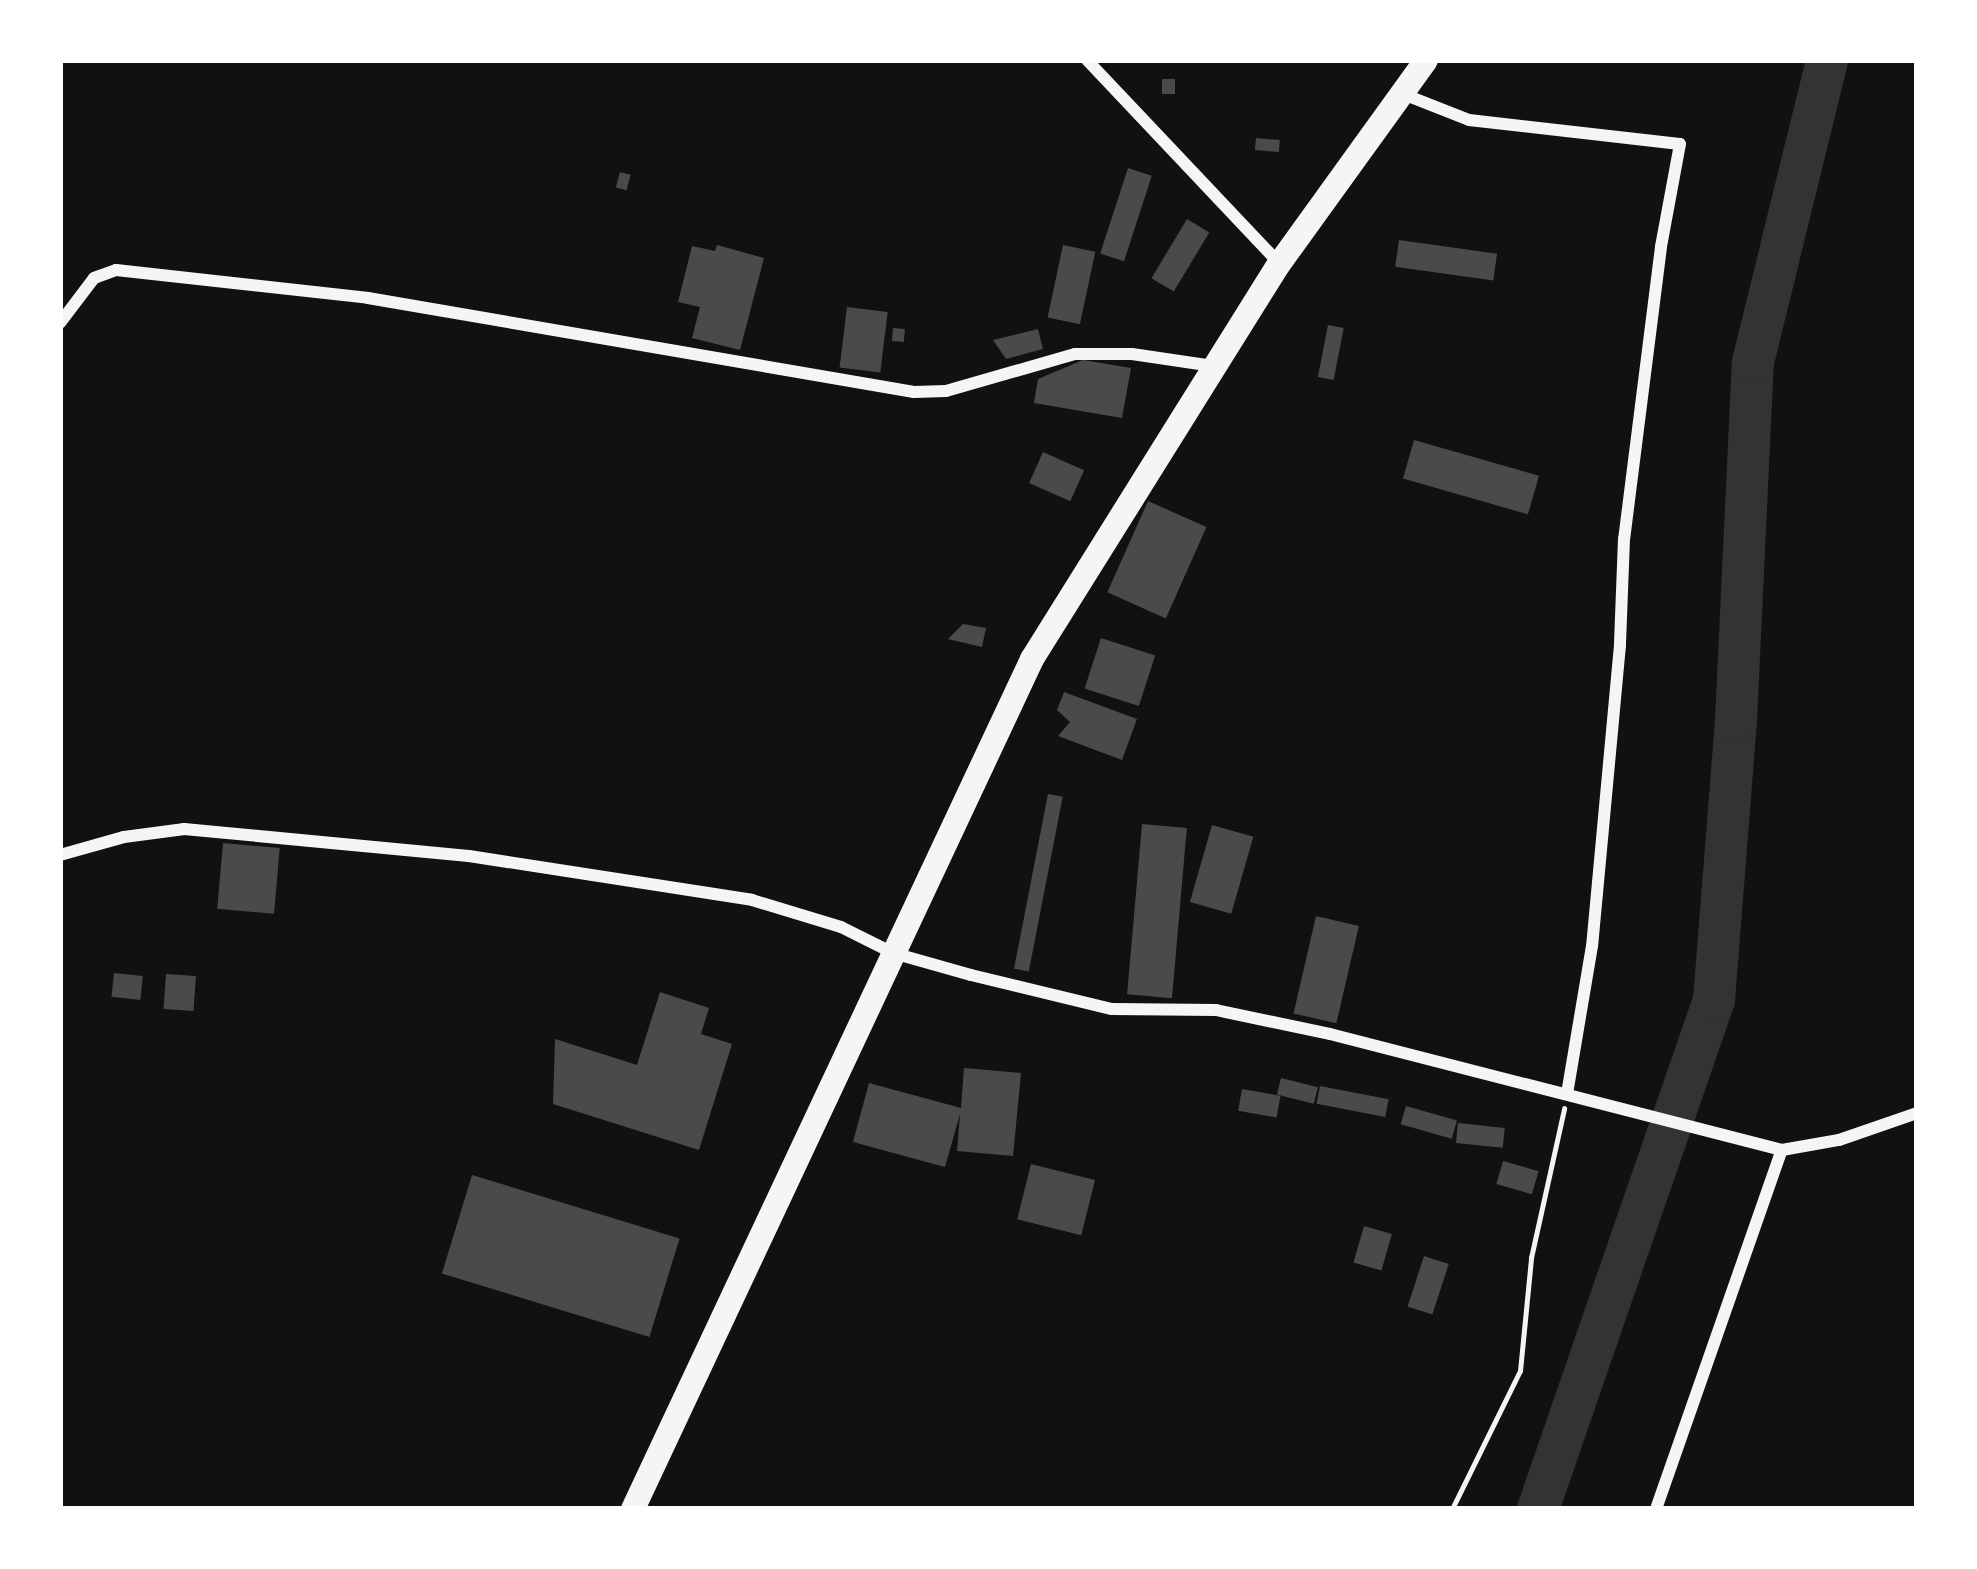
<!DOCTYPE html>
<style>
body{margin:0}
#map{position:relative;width:1977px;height:1569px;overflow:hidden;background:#111;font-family:"Titillium Web",sans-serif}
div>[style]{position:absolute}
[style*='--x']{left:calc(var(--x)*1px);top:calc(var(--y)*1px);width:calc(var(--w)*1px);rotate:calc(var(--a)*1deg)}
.river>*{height:42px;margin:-21px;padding:0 21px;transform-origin:21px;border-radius:21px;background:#333}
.building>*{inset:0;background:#4a4a4a;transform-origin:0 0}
.path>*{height:4.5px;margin:-2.25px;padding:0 2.25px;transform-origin:2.25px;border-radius:2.25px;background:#f5f5f5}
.minor>*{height:12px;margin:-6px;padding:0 6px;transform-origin:6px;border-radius:6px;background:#f5f5f5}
.trunk>*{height:24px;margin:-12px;padding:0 12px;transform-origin:12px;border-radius:12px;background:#f5f5f5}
span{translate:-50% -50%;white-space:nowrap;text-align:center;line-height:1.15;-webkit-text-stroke:10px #fff;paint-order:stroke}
.frame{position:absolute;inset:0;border:63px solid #fff;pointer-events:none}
</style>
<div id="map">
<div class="river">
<div style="--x:1538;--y:1509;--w:539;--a:-70.93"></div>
<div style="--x:1714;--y:1000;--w:281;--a:-85.5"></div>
<div style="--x:1736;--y:720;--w:358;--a:-87.3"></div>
<div style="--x:1753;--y:362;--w:311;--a:-76.2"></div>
</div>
<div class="building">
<div style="left:1162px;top:79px;width:13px;height:15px"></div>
<div style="left:1256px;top:138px;width:24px;height:12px;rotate:5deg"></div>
<div style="left:1128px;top:168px;width:25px;height:90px;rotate:18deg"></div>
<div style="left:620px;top:172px;width:11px;height:16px;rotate:15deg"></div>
<div style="left:1187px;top:219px;width:26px;height:69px;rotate:31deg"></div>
<div style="left:1399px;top:240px;width:99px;height:27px;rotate:8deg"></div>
<div style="clip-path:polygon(717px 245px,764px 258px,740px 350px,692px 338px,700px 307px,678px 302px,692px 246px,715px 251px)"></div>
<div style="left:1063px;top:245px;width:33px;height:74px;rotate:12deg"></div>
<div style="left:847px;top:307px;width:41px;height:61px;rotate:7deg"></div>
<div style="left:1328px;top:325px;width:16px;height:53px;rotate:11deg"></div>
<div style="left:893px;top:328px;width:12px;height:13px;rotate:5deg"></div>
<div style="clip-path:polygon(1038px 329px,1043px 349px,1006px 359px,993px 340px)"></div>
<div style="clip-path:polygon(1083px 360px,1131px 368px,1122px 418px,1034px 403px,1038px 379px)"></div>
<div style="left:1414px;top:440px;width:130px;height:40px;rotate:16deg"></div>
<div style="left:1043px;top:452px;width:45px;height:34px;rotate:24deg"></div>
<div style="left:1148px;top:501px;width:64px;height:100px;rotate:24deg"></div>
<div style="clip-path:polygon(963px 624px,986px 628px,982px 647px,948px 639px)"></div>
<div style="left:1101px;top:638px;width:57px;height:53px;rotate:18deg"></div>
<div style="clip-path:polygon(1064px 692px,1137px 719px,1122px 760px,1058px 736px,1070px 722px,1057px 710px)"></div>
<div style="left:1048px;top:794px;width:15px;height:178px;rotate:11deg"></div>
<div style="left:1142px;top:824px;width:45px;height:171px;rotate:5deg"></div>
<div style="left:1212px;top:825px;width:43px;height:80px;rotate:16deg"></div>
<div style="left:223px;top:843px;width:57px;height:66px;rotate:5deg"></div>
<div style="left:1316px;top:916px;width:44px;height:100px;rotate:13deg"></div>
<div style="left:114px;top:973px;width:29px;height:24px;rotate:6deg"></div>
<div style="left:166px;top:974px;width:30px;height:35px;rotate:4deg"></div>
<div style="clip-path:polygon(660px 992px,709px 1008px,701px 1034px,732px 1044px,699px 1150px,553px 1104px,555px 1039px,637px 1065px)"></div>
<div style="clip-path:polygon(964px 1068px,1021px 1073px,1013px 1156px,957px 1151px,960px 1114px,945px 1167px,853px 1142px,869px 1083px,961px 1108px)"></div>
<div style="left:1281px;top:1078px;width:38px;height:17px;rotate:14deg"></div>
<div style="left:1320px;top:1086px;width:70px;height:18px;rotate:11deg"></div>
<div style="left:1242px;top:1089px;width:39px;height:22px;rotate:10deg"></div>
<div style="left:1406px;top:1106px;width:53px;height:19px;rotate:16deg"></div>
<div style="left:1458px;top:1123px;width:47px;height:20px;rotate:6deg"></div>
<div style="left:1503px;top:1161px;width:37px;height:24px;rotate:16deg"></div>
<div style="left:1031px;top:1164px;width:66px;height:57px;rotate:14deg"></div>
<div style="left:472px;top:1175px;width:217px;height:103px;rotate:17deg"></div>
<div style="left:1364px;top:1226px;width:29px;height:38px;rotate:16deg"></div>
<div style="left:1424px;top:1256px;width:26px;height:53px;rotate:18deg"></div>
</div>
<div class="path">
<div style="--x:1452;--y:1509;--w:154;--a:-63.8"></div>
<div style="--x:1520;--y:1371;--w:114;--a:-84.4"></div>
<div style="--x:1531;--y:1258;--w:153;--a:-77.5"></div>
</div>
<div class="minor">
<div style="--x:1087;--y:60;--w:279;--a:46.6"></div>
<div style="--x:1403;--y:94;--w:71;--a:21.5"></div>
<div style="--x:1469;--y:120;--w:212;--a:6.5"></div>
<div style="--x:1680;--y:144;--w:105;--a:100.5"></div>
<div style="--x:1661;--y:247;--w:294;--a:97.2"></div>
<div style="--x:1624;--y:539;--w:106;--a:92.2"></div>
<div style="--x:1620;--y:645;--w:302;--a:95.3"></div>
<div style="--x:1592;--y:946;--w:150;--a:99.6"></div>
<div style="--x:60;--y:323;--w:56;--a:-52.9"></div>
<div style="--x:94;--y:278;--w:23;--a:-20"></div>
<div style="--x:116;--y:270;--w:254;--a:6.3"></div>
<div style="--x:368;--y:298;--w:554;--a:9.77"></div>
<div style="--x:914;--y:392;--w:32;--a:-2"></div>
<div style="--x:946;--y:391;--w:134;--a:-16"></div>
<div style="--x:1075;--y:354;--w:57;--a:0"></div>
<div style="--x:1132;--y:354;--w:82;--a:8.4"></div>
<div style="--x:60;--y:855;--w:66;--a:-15.7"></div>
<div style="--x:124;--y:837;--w:61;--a:-7.6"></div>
<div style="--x:184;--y:829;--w:286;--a:5.4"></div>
<div style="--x:469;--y:856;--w:286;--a:8.8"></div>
<div style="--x:752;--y:900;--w:93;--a:16.9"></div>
<div style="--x:841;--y:927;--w:58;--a:26.6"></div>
<div style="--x:893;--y:953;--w:81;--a:15.8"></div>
<div style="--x:971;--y:975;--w:145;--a:13.6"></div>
<div style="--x:1112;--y:1009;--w:104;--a:0.6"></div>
<div style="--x:1216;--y:1010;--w:116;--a:11.9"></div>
<div style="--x:1330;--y:1034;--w:467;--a:14.4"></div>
<div style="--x:1782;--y:1150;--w:58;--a:-10"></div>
<div style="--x:1839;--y:1140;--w:83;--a:-19.1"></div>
<div style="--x:1656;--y:1509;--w:380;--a:-70.7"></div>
</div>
<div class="trunk">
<div style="--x:633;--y:1509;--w:939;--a:-64.85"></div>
<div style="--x:1032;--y:659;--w:466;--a:-58"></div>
<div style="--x:1279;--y:264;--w:251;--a:-54.2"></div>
</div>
<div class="frame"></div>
</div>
